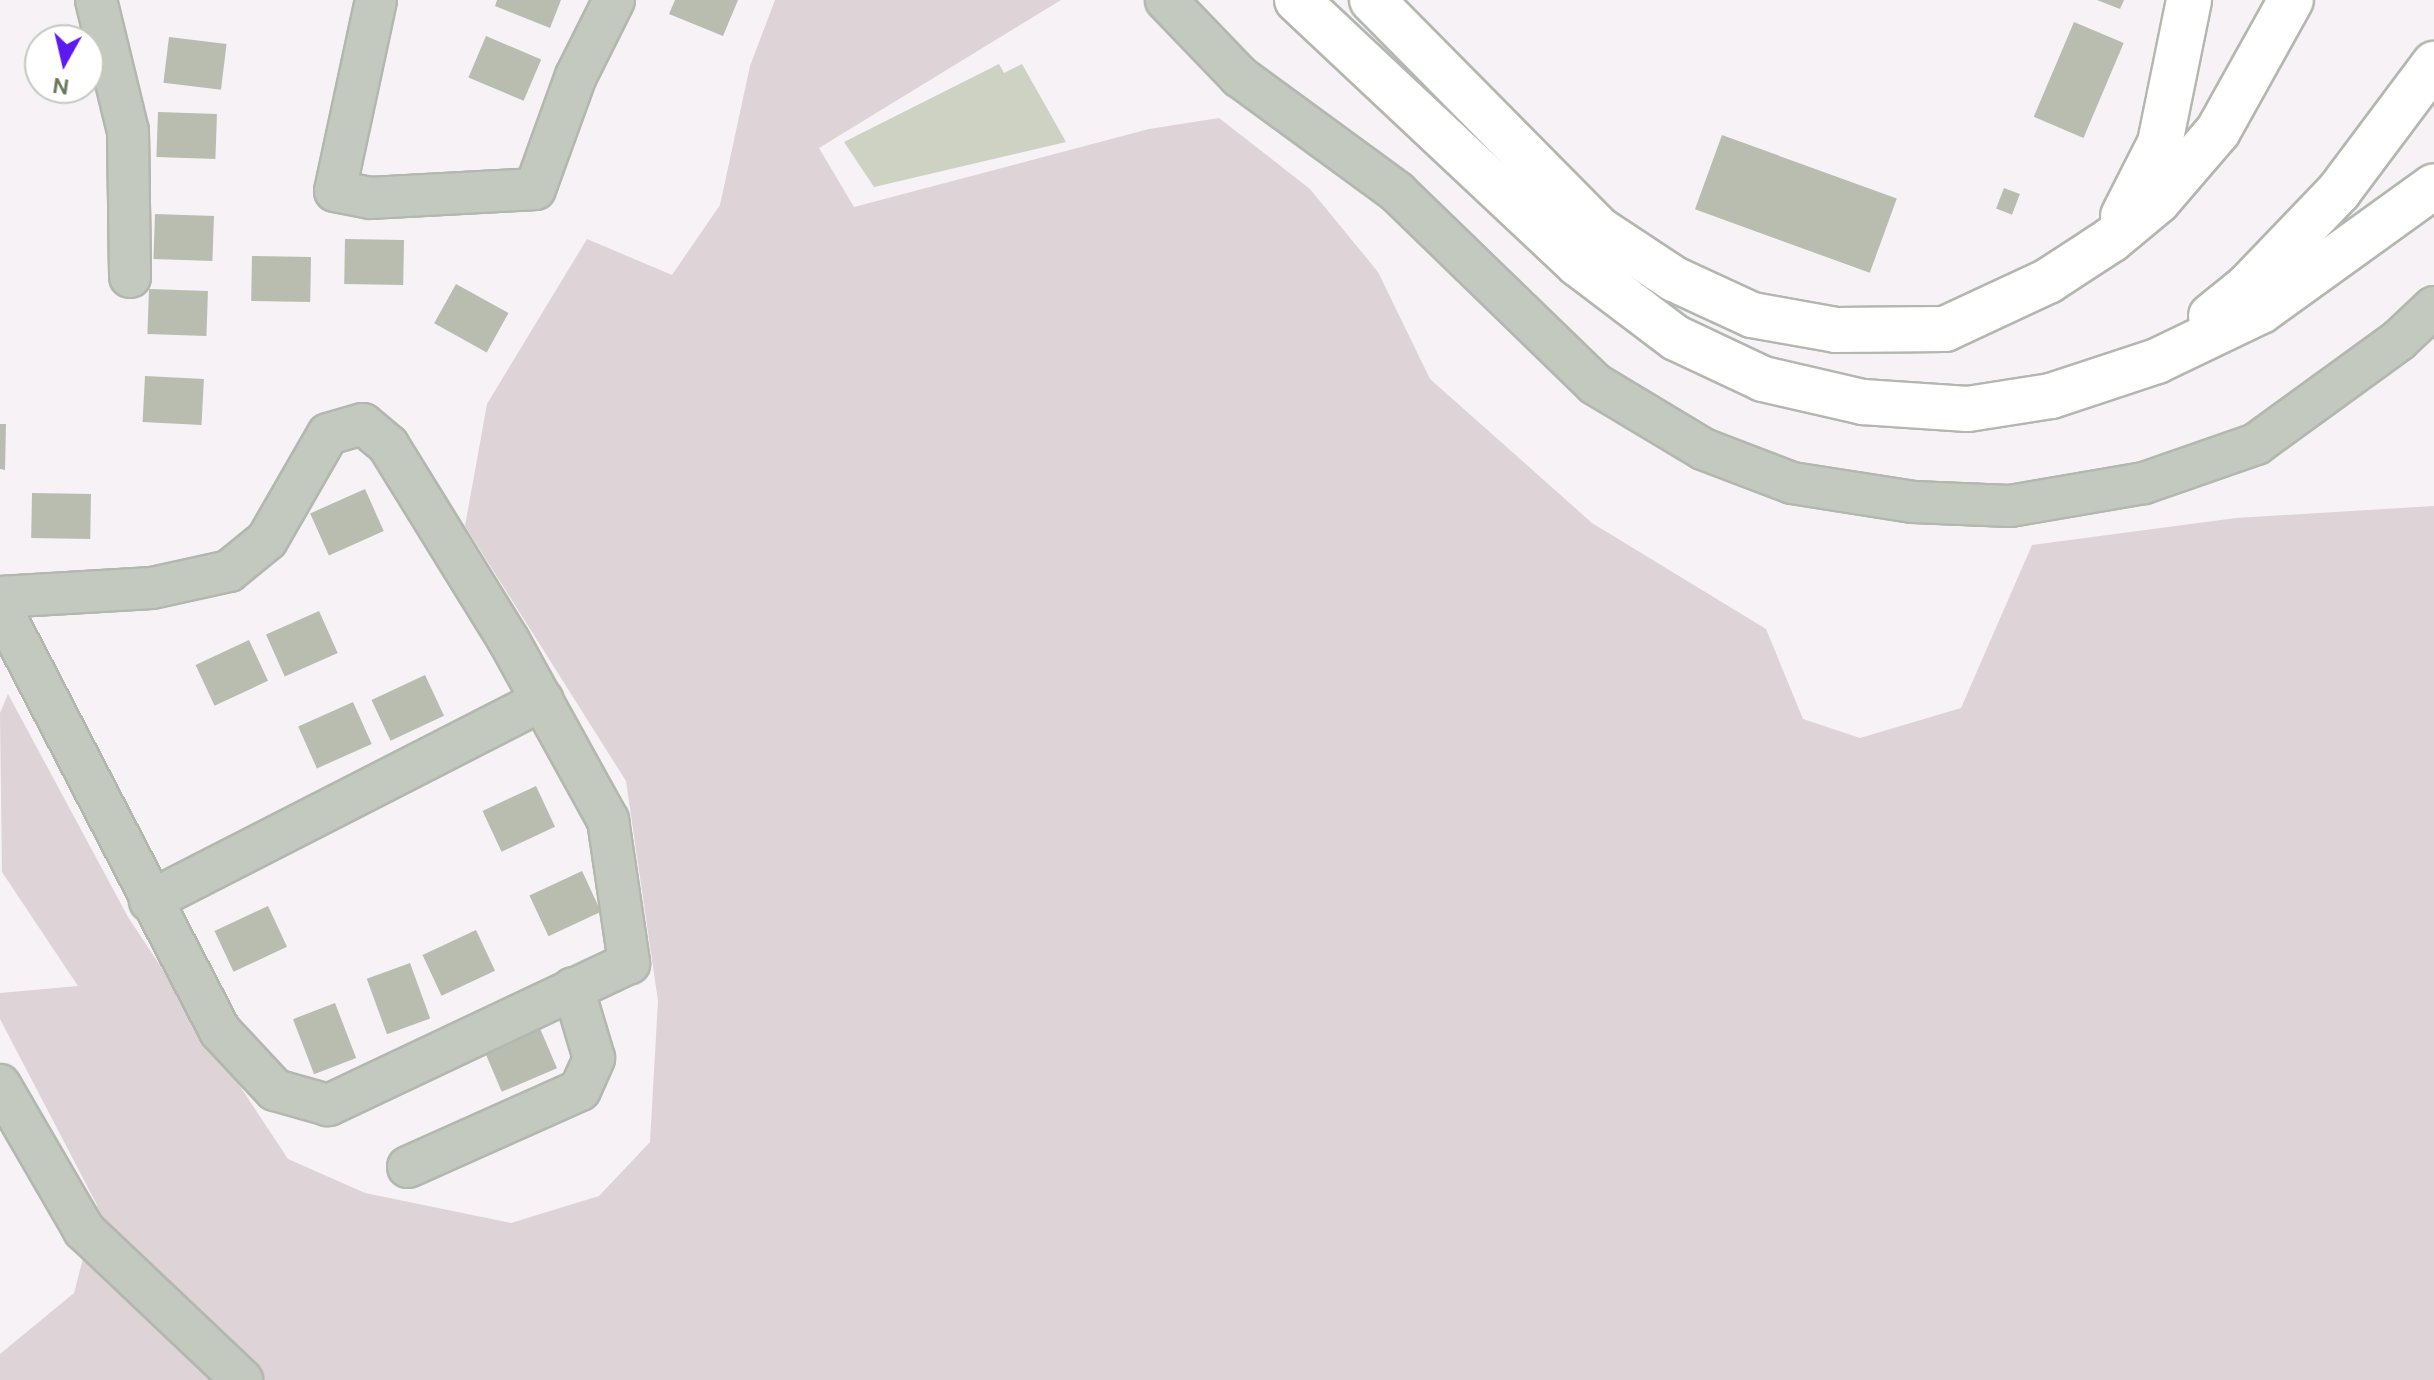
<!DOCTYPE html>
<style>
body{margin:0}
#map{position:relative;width:2434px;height:1380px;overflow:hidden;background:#f6f2f6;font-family:"DM Sans",sans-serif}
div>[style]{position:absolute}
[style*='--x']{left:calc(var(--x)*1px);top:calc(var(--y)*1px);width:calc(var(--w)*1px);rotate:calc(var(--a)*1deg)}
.green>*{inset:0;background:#ded3d6}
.water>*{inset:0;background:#cdd2c3}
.building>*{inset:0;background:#b8bdb0;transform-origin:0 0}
.roads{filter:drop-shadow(2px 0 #b3b8af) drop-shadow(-2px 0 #b3b8af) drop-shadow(0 2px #b3b8af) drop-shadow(0 -2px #b3b8af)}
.street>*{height:40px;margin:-20px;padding:0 20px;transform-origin:20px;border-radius:20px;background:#c4c9c0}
.highway>*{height:44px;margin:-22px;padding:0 22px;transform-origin:22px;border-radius:22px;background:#fff}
span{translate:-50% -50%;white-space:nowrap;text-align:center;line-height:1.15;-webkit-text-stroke:8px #fff;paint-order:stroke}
.north{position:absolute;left:24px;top:24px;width:80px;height:80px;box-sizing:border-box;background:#fff;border:2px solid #c3cabd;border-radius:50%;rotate:188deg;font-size:22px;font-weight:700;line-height:32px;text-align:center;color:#697a5b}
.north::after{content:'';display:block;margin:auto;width:28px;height:36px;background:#5c19f0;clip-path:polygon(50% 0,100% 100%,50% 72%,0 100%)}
</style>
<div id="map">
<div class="green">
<div style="clip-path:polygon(775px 0,1061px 0,819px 148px,854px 207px,1149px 129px,1219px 118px,1310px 189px,1378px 272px,1430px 379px,1592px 523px,1766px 629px,1803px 719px,1860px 738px,1961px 708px,2032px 545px,2236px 518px,2434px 506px,2434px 1380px,0 1380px,0 1354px,74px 1293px,97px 1205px,0 1019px,0 993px,78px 986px,2px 872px,0 713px,8px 694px,128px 917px,288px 1159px,365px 1193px,511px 1223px,599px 1196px,650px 1142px,658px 1001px,626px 781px,465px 526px,487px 404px,587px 239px,672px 275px,720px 205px,750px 66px)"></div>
</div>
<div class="water">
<div style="clip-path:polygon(999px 64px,1004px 73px,1022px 64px,1066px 142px,874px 187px,844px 142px)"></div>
</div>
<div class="building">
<div style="clip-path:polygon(497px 0,561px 0,550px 28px,495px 6px)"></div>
<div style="clip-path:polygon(675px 0,738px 0,723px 36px,669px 14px)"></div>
<div style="clip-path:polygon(2097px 0,2124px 0,2120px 9px)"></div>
<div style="left:2074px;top:22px;width:54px;height:103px;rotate:23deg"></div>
<div style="left:486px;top:36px;width:60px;height:45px;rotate:23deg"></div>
<div style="left:169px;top:37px;width:58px;height:46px;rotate:7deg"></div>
<div style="left:158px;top:112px;width:59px;height:45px;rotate:2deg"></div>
<div style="left:1722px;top:135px;width:186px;height:79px;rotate:20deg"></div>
<div style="left:2004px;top:188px;width:17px;height:22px;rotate:21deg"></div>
<div style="left:155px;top:214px;width:59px;height:45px;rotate:2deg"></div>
<div style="left:345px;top:239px;width:59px;height:45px;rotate:1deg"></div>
<div style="left:252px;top:256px;width:59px;height:45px;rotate:1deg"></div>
<div style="left:456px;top:284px;width:60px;height:45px;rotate:29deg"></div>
<div style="left:149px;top:289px;width:59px;height:45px;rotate:2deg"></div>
<div style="left:145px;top:376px;width:59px;height:46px;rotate:3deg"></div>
<div style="clip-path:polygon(0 424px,6px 424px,5px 470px,0 469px)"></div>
<div style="left:365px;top:489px;width:46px;height:60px;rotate:66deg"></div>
<div style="left:32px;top:493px;width:59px;height:45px;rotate:1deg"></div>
<div style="left:319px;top:611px;width:46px;height:58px;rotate:66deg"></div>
<div style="left:249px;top:640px;width:45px;height:59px;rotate:65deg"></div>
<div style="left:425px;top:675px;width:45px;height:59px;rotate:65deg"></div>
<div style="left:353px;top:702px;width:46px;height:60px;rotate:66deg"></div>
<div style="left:536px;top:786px;width:45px;height:59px;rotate:65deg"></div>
<div style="left:582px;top:871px;width:45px;height:58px;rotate:65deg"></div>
<div style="left:268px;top:906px;width:45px;height:59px;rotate:65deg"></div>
<div style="left:476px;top:930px;width:45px;height:59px;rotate:65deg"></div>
<div style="left:410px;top:963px;width:59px;height:46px;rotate:70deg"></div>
<div style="left:335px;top:1003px;width:59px;height:45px;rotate:69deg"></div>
<div style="left:539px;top:1026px;width:46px;height:60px;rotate:67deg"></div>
</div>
<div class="roads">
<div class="street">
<div style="--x:96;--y:0;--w:135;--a:76.3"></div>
<div style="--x:128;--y:131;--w:146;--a:89.2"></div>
<div style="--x:376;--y:0;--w:195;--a:102.1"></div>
<div style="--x:335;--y:191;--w:37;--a:11"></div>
<div style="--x:371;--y:198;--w:164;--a:-3.1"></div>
<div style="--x:535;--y:189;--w:120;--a:-70.1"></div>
<div style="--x:576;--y:76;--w:85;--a:-63.4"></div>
<div style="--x:1166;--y:0;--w:107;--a:46.1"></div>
<div style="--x:1240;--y:77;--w:195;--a:36.2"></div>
<div style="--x:1397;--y:192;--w:276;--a:44.1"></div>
<div style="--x:1595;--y:384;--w:126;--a:31"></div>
<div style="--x:1703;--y:449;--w:95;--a:20.9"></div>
<div style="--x:1792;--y:483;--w:122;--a:8.9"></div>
<div style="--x:1913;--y:502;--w:97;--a:2.4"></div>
<div style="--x:2010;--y:506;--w:136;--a:-9.7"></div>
<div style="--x:2144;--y:483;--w:119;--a:-19.2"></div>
<div style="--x:2256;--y:444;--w:177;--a:-36"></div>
<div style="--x:2399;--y:340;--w:48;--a:-43.3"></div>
<div style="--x:0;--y:597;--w:152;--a:-3.4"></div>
<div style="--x:152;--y:588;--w:79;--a:-12.4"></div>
<div style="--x:229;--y:571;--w:49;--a:-39.2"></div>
<div style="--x:267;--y:540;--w:122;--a:-60.1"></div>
<div style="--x:328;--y:434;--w:36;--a:-16"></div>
<div style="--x:363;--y:424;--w:33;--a:40"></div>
<div style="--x:388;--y:445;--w:230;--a:58.3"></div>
<div style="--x:509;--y:641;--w:205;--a:61.1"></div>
<div style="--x:608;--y:820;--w:145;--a:81.6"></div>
<div style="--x:629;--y:963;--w:333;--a:154.7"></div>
<div style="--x:328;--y:1105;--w:55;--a:-164.2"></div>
<div style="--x:275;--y:1090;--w:81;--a:-133"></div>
<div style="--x:220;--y:1031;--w:478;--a:-117.4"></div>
<div style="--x:150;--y:901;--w:441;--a:-27.1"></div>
<div style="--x:0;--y:1085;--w:168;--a:59.9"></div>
<div style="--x:84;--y:1230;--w:218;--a:43.5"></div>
<div style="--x:408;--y:1167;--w:188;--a:-24.1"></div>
<div style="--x:580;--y:1090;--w:35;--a:-66"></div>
<div style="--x:594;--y:1058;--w:73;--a:-106.7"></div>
</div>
<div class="highway">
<div style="--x:1297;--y:0;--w:386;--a:43.2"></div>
<div style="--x:1578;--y:264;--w:123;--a:37.1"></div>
<div style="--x:1676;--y:338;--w:96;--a:25.2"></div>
<div style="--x:1763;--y:379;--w:103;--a:13"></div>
<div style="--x:1863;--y:402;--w:105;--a:3.8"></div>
<div style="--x:1968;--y:409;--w:84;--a:-8.9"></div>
<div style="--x:2051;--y:396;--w:112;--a:-18.3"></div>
<div style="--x:2157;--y:361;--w:115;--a:-25.7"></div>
<div style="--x:2261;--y:311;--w:213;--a:-35.8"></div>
<div style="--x:1372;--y:0;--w:324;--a:45.3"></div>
<div style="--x:1600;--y:230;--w:89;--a:33.5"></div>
<div style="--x:1674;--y:279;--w:86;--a:24.8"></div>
<div style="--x:1752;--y:315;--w:85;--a:10.1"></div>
<div style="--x:1836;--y:330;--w:109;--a:-0.5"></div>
<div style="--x:1945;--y:329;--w:114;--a:-25"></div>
<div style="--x:2048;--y:281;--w:75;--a:-33.1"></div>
<div style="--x:2111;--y:240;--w:61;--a:-39.7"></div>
<div style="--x:2158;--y:201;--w:92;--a:-49.4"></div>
<div style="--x:2218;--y:131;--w:150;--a:-60.9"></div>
<div style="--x:2123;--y:216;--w:82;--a:-63.1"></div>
<div style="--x:2160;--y:143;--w:146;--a:-78.5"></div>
<div style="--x:2211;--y:316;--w:48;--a:-39"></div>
<div style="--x:2248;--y:286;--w:132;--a:-46.2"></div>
<div style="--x:2339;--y:191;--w:159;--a:-53.2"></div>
</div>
</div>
<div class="north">N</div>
</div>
